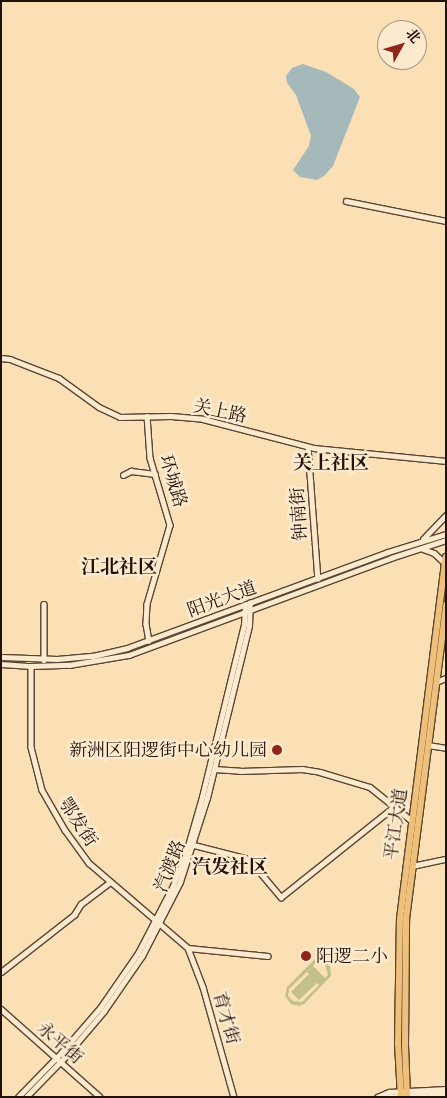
<!DOCTYPE html>
<meta charset="utf-8">
<style>
body{margin:0}
#map{position:relative;width:447px;height:1098px;overflow:hidden;background:#fbdfb5;font-family:Alegreya,"Noto Serif SC",serif}
div>[style]{position:absolute}
[style*='--x']{left:calc(var(--x)*1px);top:calc(var(--y)*1px);width:calc(var(--w)*1px);rotate:calc(var(--a)*1deg)}
.green>*{inset:0;background:#c4c08a}
.water>*{inset:0;background:#a6b9ba}
.roads{filter:drop-shadow(1px 0 #594534) drop-shadow(-1px 0 #594534) drop-shadow(0 1px #594534) drop-shadow(0 -1px #594534)}
.minor>*{height:4.5px;margin:-2.25px;padding:0 2.25px;transform-origin:2.25px;border-radius:2.25px;background:#fceacf}
.highway>*{height:6px;margin:-3px;padding:0 3px;transform-origin:3px;border-radius:3px;background:#eec07a}
.dots>*{width:14px;height:14px;translate:-50% -50%;box-sizing:border-box;border:2px solid #fceacf;border-radius:50%}
span{translate:-50% -50%;white-space:nowrap;text-align:center;line-height:1.15;-webkit-text-stroke:5px #fceacf;paint-order:stroke}
.street-label{font-size:18px;color:#231209}
.poi-label{font-size:18px;color:#231209}
.right{translate:-100% -50%;text-align:right}
.left{translate:0 -50%;text-align:left}
.neighbourhood-label{font-size:19px;color:#231209;font-weight:700}
.frame{position:absolute;inset:0;border:2px solid #231209;pointer-events:none}
.north{position:absolute;left:377px;top:20px;width:50px;height:50px;box-sizing:border-box;background:#fceacf;border:1px solid #a59480;border-radius:50%;rotate:51deg;font-size:14px;font-weight:700;line-height:20px;text-align:center;color:#231209}
.north::after{content:'';display:block;margin:auto;width:18px;height:22px;background:#8f2418;clip-path:polygon(50% 0,100% 100%,50% 72%,0 100%)}
</style>
<div id="map">
<div class="green">
<div style="clip-path:polygon(evenodd,318px 956px,319px 960px,330px 965px,331px 976px,304px 1004px,299px 1006px,291px 1004px,285px 996px,287px 987px,318px 956px,316px 963px,325px 965px,328px 975px,325px 978px,313px 966px,307px 972px,309px 974px,291px 992px,299px 1000px,317px 983px,319px 985px,302px 1002px,293px 1001px,288px 996px,289px 989px,316px 963px)"></div>
</div>
<div class="water">
<div style="clip-path:polygon(303px 64px,326px 72px,354px 89px,360px 97px,333px 166px,324px 176px,317px 180px,300px 177px,293px 170px,309px 146px,311px 136px,296px 95px,287px 83px,286px 76px,292px 68px)"></div>
</div>
<div class="roads">
<div class="minor">
<div style="--x:346;--y:201;--w:102;--a:11.3"></div>
<div style="--x:1;--y:358;--w:9;--a:6"></div>
<div style="--x:10;--y:359;--w:53;--a:21.2"></div>
<div style="--x:59;--y:378;--w:49;--a:35.9"></div>
<div style="--x:99;--y:407;--w:23;--a:25"></div>
<div style="--x:120;--y:417;--w:51;--a:-1.1"></div>
<div style="--x:171;--y:416;--w:32;--a:5"></div>
<div style="--x:203;--y:419;--w:115;--a:14.6"></div>
<div style="--x:314;--y:448;--w:133;--a:5.6"></div>
<div style="--x:147;--y:416;--w:42;--a:85.9"></div>
<div style="--x:150;--y:458;--w:70;--a:73.4"></div>
<div style="--x:170;--y:525;--w:82;--a:106.2"></div>
<div style="--x:147;--y:604;--w:20;--a:93"></div>
<div style="--x:146;--y:624;--w:17;--a:80"></div>
<div style="--x:308;--y:447;--w:132;--a:85.7"></div>
<div style="--x:123;--y:475;--w:9;--a:-27"></div>
<div style="--x:131;--y:471;--w:24;--a:7"></div>
<div style="--x:423;--y:539;--w:33;--a:-46"></div>
<div style="--x:423;--y:549;--w:12;--a:20"></div>
<div style="--x:434;--y:553;--w:15;--a:42"></div>
<div style="--x:44;--y:604;--w:56;--a:90"></div>
<div style="--x:1;--y:657;--w:56;--a:2"></div>
<div style="--x:57;--y:659;--w:36;--a:-5"></div>
<div style="--x:93;--y:656;--w:35;--a:-13"></div>
<div style="--x:127;--y:648;--w:278;--a:-20.2"></div>
<div style="--x:388;--y:552;--w:61;--a:-17.2"></div>
<div style="--x:1;--y:664;--w:30;--a:4"></div>
<div style="--x:31;--y:666;--w:38;--a:-2"></div>
<div style="--x:69;--y:665;--w:61;--a:-9.5"></div>
<div style="--x:129;--y:655;--w:279;--a:-20.3"></div>
<div style="--x:391;--y:558;--w:58;--a:-18.1"></div>
<div style="--x:31;--y:666;--w:81;--a:90"></div>
<div style="--x:31;--y:747;--w:44;--a:75.7"></div>
<div style="--x:42;--y:790;--w:46;--a:60.1"></div>
<div style="--x:65;--y:830;--w:41;--a:54"></div>
<div style="--x:89;--y:863;--w:130;--a:40.6"></div>
<div style="--x:188;--y:948;--w:42;--a:69"></div>
<div style="--x:203;--y:987;--w:114;--a:74.3"></div>
<div style="--x:436;--y:682;--w:11;--a:-22"></div>
<div style="--x:428;--y:745;--w:18;--a:9"></div>
<div style="--x:214;--y:769;--w:26;--a:4"></div>
<div style="--x:240;--y:771;--w:62;--a:-1.8"></div>
<div style="--x:302;--y:769;--w:18;--a:9"></div>
<div style="--x:320;--y:772;--w:52;--a:16.7"></div>
<div style="--x:370;--y:787;--w:53;--a:38.8"></div>
<div style="--x:194;--y:845;--w:57;--a:14.3"></div>
<div style="--x:249;--y:859;--w:50;--a:49.9"></div>
<div style="--x:281;--y:897;--w:146;--a:-38.6"></div>
<div style="--x:412;--y:866;--w:35;--a:-12"></div>
<div style="--x:188;--y:948;--w:80;--a:5.7"></div>
<div style="--x:1;--y:972;--w:93;--a:-38"></div>
<div style="--x:74;--y:915;--w:13;--a:-58"></div>
<div style="--x:81;--y:904;--w:36;--a:-37"></div>
<div style="--x:1;--y:1009;--w:132;--a:41.6"></div>
<div style="--x:18;--y:1097;--w:62;--a:-45.7"></div>
<div style="--x:61;--y:1053;--w:60;--a:-49.1"></div>
<div style="--x:100;--y:1008;--w:67;--a:-55.4"></div>
<div style="--x:138;--y:953;--w:73;--a:-62.4"></div>
<div style="--x:172;--y:888;--w:35;--a:-68"></div>
<div style="--x:185;--y:856;--w:61;--a:-73.9"></div>
<div style="--x:202;--y:797;--w:177;--a:-76.3"></div>
<div style="--x:244;--y:625;--w:20;--a:-87"></div>
<div style="--x:26;--y:1097;--w:56;--a:-45.7"></div>
<div style="--x:65;--y:1057;--w:60;--a:-49.7"></div>
<div style="--x:104;--y:1011;--w:67;--a:-55.4"></div>
<div style="--x:142;--y:956;--w:83;--a:-62.8"></div>
<div style="--x:180;--y:882;--w:88;--a:-72.2"></div>
<div style="--x:207;--y:798;--w:177;--a:-76.3"></div>
<div style="--x:249;--y:626;--w:23;--a:-88"></div>
<div style="--x:377;--y:1097;--w:13;--a:-23"></div>
<div style="--x:389;--y:1092;--w:57;--a:-3"></div>
<div style="--x:388;--y:1097;--w:58;--a:-3.9"></div>
</div>
<div class="highway">
<div style="--x:401;--y:1097;--w:53;--a:-93.2"></div>
<div style="--x:398;--y:1044;--w:125;--a:-89.1"></div>
<div style="--x:400;--y:919;--w:365;--a:-82.8"></div>
<div style="--x:407;--y:1097;--w:53;--a:-92.2"></div>
<div style="--x:405;--y:1044;--w:125;--a:-89.5"></div>
<div style="--x:406;--y:919;--w:317;--a:-82.7"></div>
</div>
</div>
<div class="dots">
<div style="left:277px;top:750px;background:#8f2418"></div>
<div style="left:306px;top:956px;background:#8f2418"></div>
</div>
<div class="street-label">
<span style="left:220px;top:411px;rotate:12deg">关上路</span>
<span style="left:173px;top:481px;rotate:73deg">环城路</span>
<span style="left:299px;top:514px;rotate:-94deg">钟南街</span>
<span style="left:222px;top:599px;rotate:-20deg">阳光大道</span>
<span style="left:78px;top:822px;rotate:57deg">鄂发街</span>
<span style="left:396px;top:824px;rotate:-82deg">平江大道</span>
<span style="left:170px;top:866px;rotate:-68deg">汽渡路</span>
<span style="left:226px;top:1018px;rotate:74deg">育才街</span>
<span style="left:60px;top:1043px;rotate:41deg">永平街</span>
</div>
<div class="poi-label">
<span class="right" style="left:267px;top:750px">新洲区阳逻街中心幼儿园</span>
<span class="left" style="left:316px;top:956px">阳逻二小</span>
</div>
<div class="neighbourhood-label">
<span style="left:331px;top:464px">关上社区</span>
<span style="left:119px;top:568px">江北社区</span>
<span style="left:230px;top:868px">汽发社区</span>
</div>
<div class="frame"></div>
<div class="north">北</div>
</div>
